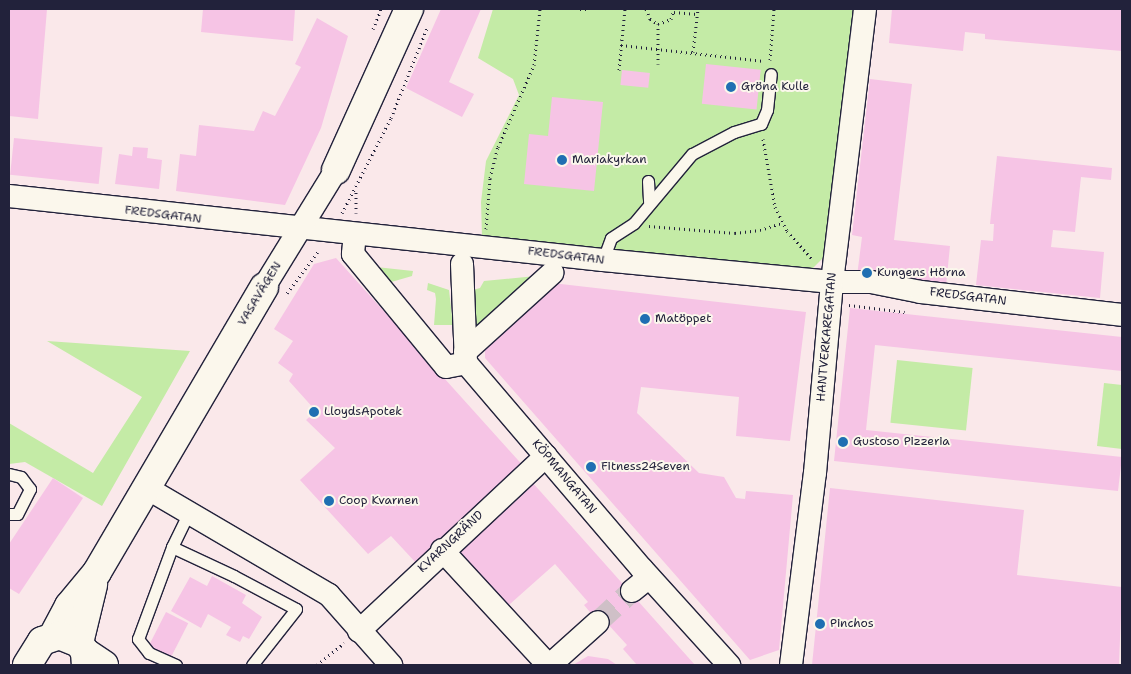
<!DOCTYPE html>
<meta charset="utf-8">
<style>
body{margin:0}
#map{position:relative;width:1131px;height:674px;overflow:hidden;background:#fae8ea;font-family:"Shantell Sans",sans-serif}
div>[style]{position:absolute}
[style*='--x']{left:calc(var(--x)*1px);top:calc(var(--y)*1px);width:calc(var(--w)*1px);rotate:calc(var(--a)*1deg)}
.green>*{inset:0;background:#c4eba6;transform-origin:0 0}
.building>*{inset:0;background:#f6c4e5;transform-origin:0 0}
.street-tunnel>*{height:22px;margin-top:-11px;transform-origin:0;background:repeating-linear-gradient(90deg,#cfc0c7 0 22px,transparent 0 33px)}
.path>*{height:3px;margin-top:-1.5px;transform-origin:0;background:repeating-linear-gradient(90deg,#22223b 0 1px,transparent 0 5px)}
.roads{filter:drop-shadow(1px 0 #22223b) drop-shadow(-1px 0 #22223b) drop-shadow(0 1px #22223b) drop-shadow(0 -1px #22223b)}
.lane>*{height:11px;margin:-5.5px;padding:0 5.5px;transform-origin:5.5px;border-radius:5.5px;background:#fbf7ec}
.street>*{height:22px;margin:-11px;padding:0 11px;transform-origin:11px;border-radius:11px;background:#fbf7ec}
.secondary>*{height:28px;margin:-14px;padding:0 14px;transform-origin:14px;border-radius:14px;background:#fbf7ec}
.primary>*{height:28px;margin:-14px;padding:0 14px;transform-origin:14px;border-radius:14px;background:#fbf7ec}
.dots>*{width:14px;height:14px;translate:-50% -50%;box-sizing:border-box;border:2px solid #fbf7ec;border-radius:50%}
span{translate:-50% -50%;white-space:nowrap;text-align:center;line-height:1.15;-webkit-text-stroke:4px #fbf7ec;paint-order:stroke}
.poi-label{font-size:12px;color:#22223b}
.left{translate:0 -50%;text-align:left}
.street-label{font-size:12px;color:#22223b}
.frame{position:absolute;inset:0;border:10px solid #22223b;pointer-events:none}
</style>
<div id="map">
<div class="green">
<div style="clip-path:polygon(493px 9px,858px 9px,825px 256px,809px 272px,482px 237px,481px 202px,486px 161px,519px 95px,513px 79px,478px 58px)"></div>
<div style="clip-path:polygon(376px 267px,413px 271px,412px 276px,381px 285px)"></div>
<div style="clip-path:polygon(536px 276px,472px 330px,473px 290px,480px 288px,484px 281px)"></div>
<div style="clip-path:polygon(428px 283px,449px 290px,453px 325px,434px 325px,436px 299px,435px 293px,427px 290px)"></div>
<div style="clip-path:polygon(47px 341px,190px 351px,102px 506px,25px 462px,9px 464px,9px 423px,93px 473px,142px 397px)"></div>
<div style="left:897px;top:360px;width:76px;height:63px;rotate:6deg"></div>
<div style="clip-path:polygon(1104px 383px,1122px 385px,1122px 449px,1097px 446px)"></div>
</div>
<div class="building">
<div style="clip-path:polygon(9px 9px,47px 9px,38px 119px,9px 116px)"></div>
<div style="clip-path:polygon(203px 9px,295px 9px,293px 41px,201px 32px)"></div>
<div style="clip-path:polygon(441px 9px,481px 9px,449px 82px,474px 94px,462px 117px,406px 88px)"></div>
<div style="clip-path:polygon(892px 9px,1122px 9px,1122px 51px,985px 39px,985px 34px,965px 32px,963px 51px,889px 43px)"></div>
<div style="clip-path:polygon(317px 18px,348px 36px,321px 128px,285px 205px,176px 191px,180px 154px,196px 156px,199px 125px,254px 131px,263px 111px,275px 116px,301px 67px,295px 64px)"></div>
<div style="left:706px;top:64px;width:55px;height:40px;rotate:6deg"></div>
<div style="left:622px;top:70px;width:28px;height:15px;rotate:6deg"></div>
<div style="clip-path:polygon(870px 79px,912px 84px,894px 240px,950px 246px,946px 286px,857px 276px,862px 237px,852px 235px)"></div>
<div style="clip-path:polygon(552px 97px,603px 102px,594px 191px,524px 184px,529px 134px,548px 136px)"></div>
<div style="left:14px;top:138px;width:89px;height:37px;rotate:6deg"></div>
<div style="clip-path:polygon(133px 147px,148px 148px,147px 158px,162px 160px,159px 189px,115px 184px,119px 154px,132px 156px)"></div>
<div style="clip-path:polygon(997px 156px,1112px 168px,1111px 180px,1081px 177px,1075px 232px,1053px 230px,1051px 247px,1104px 252px,1100px 298px,976px 285px,981px 240px,993px 241px,994px 224px,990px 224px)"></div>
<div style="clip-path:polygon(336px 258px,527px 470px,417px 564px,391px 536px,368px 554px,300px 480px,335px 448px,306px 420px,316px 411px,289px 381px,293px 374px,278px 363px,293px 341px,274px 329px,314px 264px)"></div>
<div style="clip-path:polygon(552px 283px,806px 312px,790px 441px,736px 436px,739px 397px,641px 387px,637px 413px,699px 473px,724px 477px,736px 498px,745px 499px,746px 491px,793px 495px,779px 650px,750px 660px,485px 358px,485px 342px)"></div>
<div style="clip-path:polygon(850px 308px,1122px 337px,1122px 371px,875px 345px,866px 430px,1122px 457px,1118px 491px,834px 461px)"></div>
<div style="clip-path:polygon(53px 478px,83px 498px,19px 594px,9px 588px,9px 544px)"></div>
<div style="clip-path:polygon(532px 482px,695px 665px,637px 665px,623px 649px,627px 645px,605px 621px,600px 624px,584px 605px,588px 602px,555px 564px,502px 611px,450px 553px)"></div>
<div style="clip-path:polygon(830px 488px,1024px 510px,1017px 575px,1122px 587px,1119px 665px,812px 665px)"></div>
<div style="clip-path:polygon(212px 576px,246px 595px,242px 603px,262px 617px,249px 639px,243px 636px,240px 642px,226px 635px,231px 627px,208px 614px,201px 628px,171px 611px,190px 577px,207px 586px)"></div>
<div style="left:166px;top:612px;width:25px;height:39px;rotate:27deg"></div>
<div style="clip-path:polygon(588px 656px,608px 659px,617px 665px,573px 665px)"></div>
</div>
<div class="street-tunnel">
<div style="--x:598;--y:622;--w:46;--a:-42.4"></div>
</div>
<div class="path">
<div style="--x:580;--y:9;--w:8;--a:0"></div>
<div style="--x:646;--y:9;--w:11;--a:68"></div>
<div style="--x:650;--y:19;--w:9;--a:32"></div>
<div style="--x:658;--y:24;--w:14;--a:-21"></div>
<div style="--x:671;--y:19;--w:10;--a:-73"></div>
<div style="--x:674;--y:12;--w:23;--a:5"></div>
<div style="--x:373;--y:29;--w:22;--a:-68"></div>
<div style="--x:621;--y:45;--w:144;--a:6.4"></div>
<div style="--x:693;--y:52;--w:43;--a:-83.4"></div>
<div style="--x:770;--y:60;--w:51;--a:-85.5"></div>
<div style="--x:658;--y:64;--w:40;--a:-90"></div>
<div style="--x:619;--y:70;--w:61;--a:-84.4"></div>
<div style="--x:763;--y:139;--w:69;--a:80"></div>
<div style="--x:775;--y:207;--w:27;--a:63"></div>
<div style="--x:787;--y:231;--w:38;--a:48"></div>
<div style="--x:342;--y:213;--w:107;--a:-62.7"></div>
<div style="--x:391;--y:118;--w:97;--a:-68.2"></div>
<div style="--x:356;--y:213;--w:24;--a:-90"></div>
<div style="--x:649;--y:226;--w:86;--a:4.7"></div>
<div style="--x:735;--y:233;--w:25;--a:-7"></div>
<div style="--x:760;--y:230;--w:23;--a:-18"></div>
<div style="--x:486;--y:229;--w:51;--a:-85.5"></div>
<div style="--x:490;--y:178;--w:32;--a:-76"></div>
<div style="--x:498;--y:147;--w:90;--a:-66.3"></div>
<div style="--x:534;--y:65;--w:56;--a:-83.9"></div>
<div style="--x:287;--y:293;--w:54;--a:-53.3"></div>
<div style="--x:849;--y:305;--w:56;--a:7.1"></div>
<div style="--x:317;--y:665;--w:35;--a:-39"></div>
</div>
<div class="roads">
<div class="lane">
<div style="--x:648;--y:181;--w:21;--a:87"></div>
<div style="--x:603;--y:260;--w:23;--a:-70"></div>
<div style="--x:611;--y:238;--w:27;--a:-33"></div>
<div style="--x:634;--y:223;--w:90;--a:-50"></div>
<div style="--x:692;--y:154;--w:47;--a:-27.6"></div>
<div style="--x:734;--y:132;--w:28;--a:-17"></div>
<div style="--x:761;--y:124;--w:15;--a:-67"></div>
<div style="--x:767;--y:110;--w:36;--a:-84"></div>
<div style="--x:9;--y:474;--w:12;--a:14"></div>
<div style="--x:21;--y:477;--w:15;--a:53"></div>
<div style="--x:30;--y:489;--w:28;--a:117"></div>
<div style="--x:17;--y:514;--w:8;--a:180"></div>
<div style="--x:172;--y:547;--w:39;--a:-64"></div>
<div style="--x:176;--y:665;--w:30;--a:-156"></div>
<div style="--x:149;--y:653;--w:18;--a:-128"></div>
<div style="--x:138;--y:639;--w:98;--a:-69.7"></div>
<div style="--x:172;--y:547;--w:68;--a:25.1"></div>
<div style="--x:234;--y:576;--w:70;--a:28"></div>
<div style="--x:296;--y:609;--w:71;--a:128.2"></div>
</div>
<div class="street">
<div style="--x:9;--y:196;--w:597;--a:6.15"></div>
<div style="--x:603;--y:260;--w:230;--a:5.5"></div>
<div style="--x:832;--y:282;--w:39;--a:0"></div>
<div style="--x:871;--y:282;--w:51;--a:11.3"></div>
<div style="--x:921;--y:292;--w:202;--a:6.5"></div>
<div style="--x:355;--y:234;--w:20;--a:96"></div>
<div style="--x:353;--y:254;--w:146;--a:50.5"></div>
<div style="--x:446;--y:367;--w:20;--a:-11"></div>
<div style="--x:462;--y:264;--w:99;--a:87.7"></div>
<div style="--x:466;--y:363;--w:271;--a:49.5"></div>
<div style="--x:642;--y:569;--w:130;--a:47.8"></div>
<div style="--x:264;--y:287;--w:137;--a:-58.4"></div>
<div style="--x:465;--y:352;--w:118;--a:-42.2"></div>
<div style="--x:145;--y:487;--w:213;--a:30.4"></div>
<div style="--x:329;--y:595;--w:94;--a:48.5"></div>
<div style="--x:442;--y:550;--w:156;--a:47.3"></div>
<div style="--x:632;--y:591;--w:22;--a:-39"></div>
<div style="--x:359;--y:631;--w:256;--a:-43.1"></div>
<div style="--x:550;--y:665;--w:64;--a:-41.9"></div>
<div style="--x:791;--y:665;--w:193;--a:-82.9"></div>
<div style="--x:815;--y:473;--w:192;--a:-84.9"></div>
<div style="--x:832;--y:282;--w:275;--a:-83.1"></div>
</div>
<div class="secondary">
<div style="--x:336;--y:170;--w:177;--a:-65.6"></div>
<div style="--x:53;--y:636;--w:34;--a:-62"></div>
<div style="--x:69;--y:606;--w:44;--a:-50.5"></div>
<div style="--x:97;--y:572;--w:330;--a:-59.6"></div>
<div style="--x:79;--y:643;--w:60;--a:-76.4"></div>
<div style="--x:85;--y:652;--w:23;--a:34"></div>
</div>
<div class="primary">
<div style="--x:27;--y:665;--w:28;--a:-58"></div>
<div style="--x:42;--y:641;--w:18;--a:-19"></div>
<div style="--x:59;--y:635;--w:22;--a:22"></div>
<div style="--x:79;--y:643;--w:11;--a:56"></div>
<div style="--x:85;--y:652;--w:13;--a:86"></div>
</div>
</div>
<div class="dots">
<div style="left:731px;top:87px;background:#1f6fb2"></div>
<div style="left:562px;top:160px;background:#1f6fb2"></div>
<div style="left:867px;top:273px;background:#1f6fb2"></div>
<div style="left:645px;top:319px;background:#1f6fb2"></div>
<div style="left:314px;top:412px;background:#1f6fb2"></div>
<div style="left:843px;top:442px;background:#1f6fb2"></div>
<div style="left:591px;top:467px;background:#1f6fb2"></div>
<div style="left:329px;top:501px;background:#1f6fb2"></div>
<div style="left:820px;top:624px;background:#1f6fb2"></div>
</div>
<div class="poi-label">
<span class="left" style="left:741px;top:87px">Gröna Kulle</span>
<span class="left" style="left:572px;top:160px">Mariakyrkan</span>
<span class="left" style="left:877px;top:273px">Kungens Hörna</span>
<span class="left" style="left:655px;top:319px">Matöppet</span>
<span class="left" style="left:324px;top:412px">LloydsApotek</span>
<span class="left" style="left:853px;top:442px">Gustoso Pizzeria</span>
<span class="left" style="left:601px;top:467px">Fitness24Seven</span>
<span class="left" style="left:339px;top:501px">Coop Kvarnen</span>
<span class="left" style="left:830px;top:624px">Pinchos</span>
</div>
<div class="street-label">
<span style="left:163px;top:215px;rotate:7deg">FREDSGATAN</span>
<span style="left:566px;top:256px;rotate:7deg">FREDSGATAN</span>
<span style="left:260px;top:294px;rotate:-59deg">VASAVÄGEN</span>
<span style="left:968px;top:297px;rotate:7deg">FREDSGATAN</span>
<span style="left:827px;top:337px;rotate:-85deg">HANTVERKAREGATAN</span>
<span style="left:564px;top:477px;rotate:50deg">KÖPMANGATAN</span>
<span style="left:451px;top:542px;rotate:-43deg">KVARNGRÄND</span>
</div>
<div class="frame"></div>
</div>
